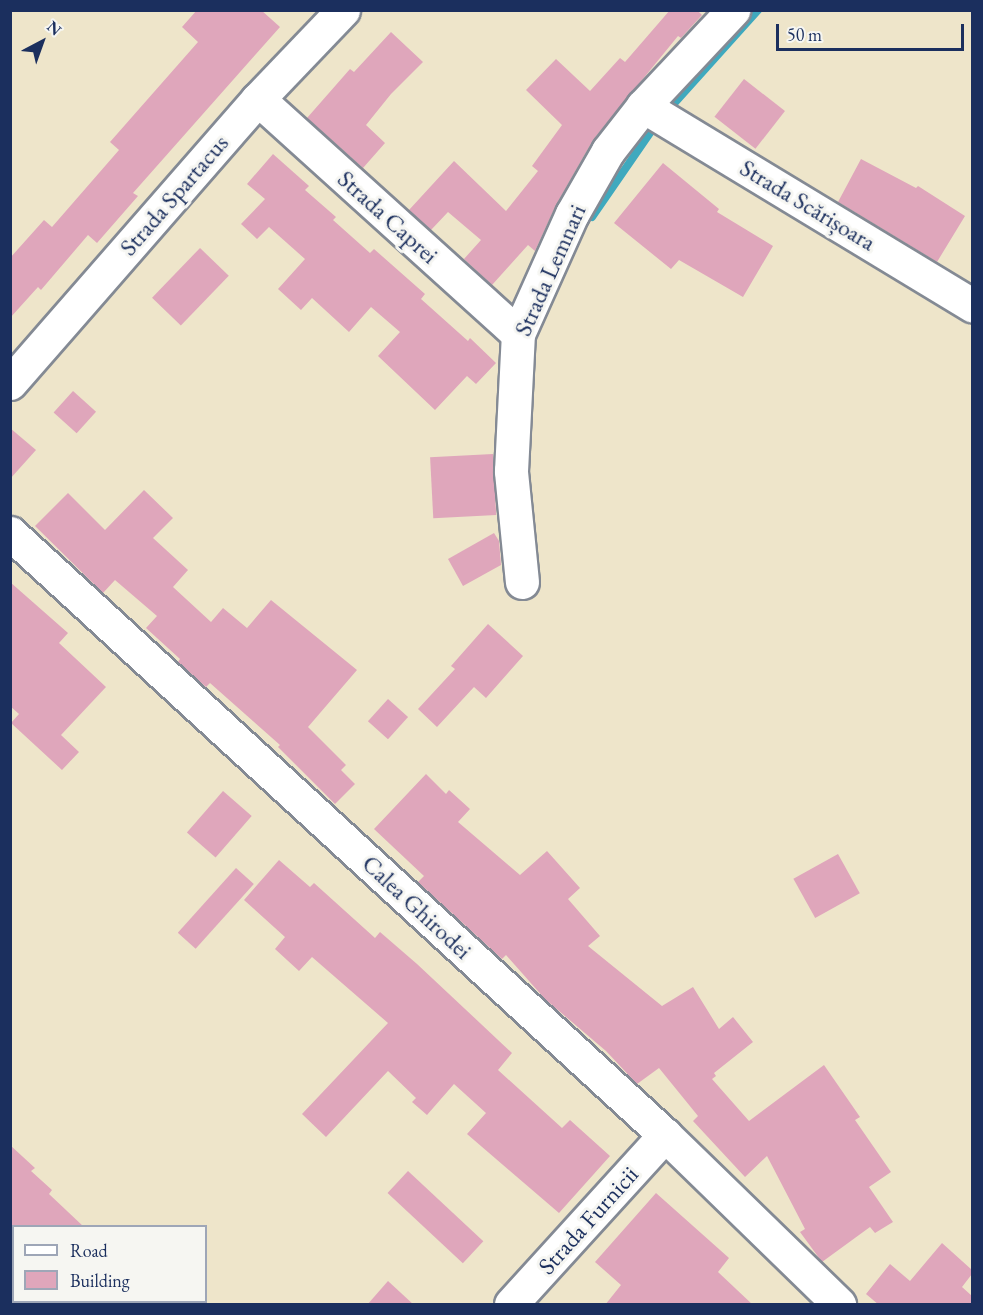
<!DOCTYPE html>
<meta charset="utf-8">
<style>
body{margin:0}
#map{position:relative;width:983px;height:1315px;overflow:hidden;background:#eee5ca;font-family:"EB Garamond",serif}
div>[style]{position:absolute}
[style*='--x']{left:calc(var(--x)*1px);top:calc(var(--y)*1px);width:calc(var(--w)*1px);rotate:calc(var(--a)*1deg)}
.stream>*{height:8px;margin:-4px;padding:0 4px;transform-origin:4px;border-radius:4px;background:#3fa9be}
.building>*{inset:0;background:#dfa6bb;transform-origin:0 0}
.roads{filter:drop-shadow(2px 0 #848a94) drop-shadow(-2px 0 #848a94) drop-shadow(0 2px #848a94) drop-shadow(0 -2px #848a94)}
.minor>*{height:33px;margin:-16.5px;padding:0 16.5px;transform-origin:16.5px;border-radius:16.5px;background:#fff}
span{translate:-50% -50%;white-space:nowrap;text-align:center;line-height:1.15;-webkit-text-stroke:6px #f6f6f2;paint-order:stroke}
.street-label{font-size:24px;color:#1b2f5e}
.frame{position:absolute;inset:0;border:12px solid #1b2f5e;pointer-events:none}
.legend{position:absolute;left:12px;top:1225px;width:195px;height:78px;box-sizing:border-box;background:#f6f6f2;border:2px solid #9ea6b7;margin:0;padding:8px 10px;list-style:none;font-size:18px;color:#1b2f5e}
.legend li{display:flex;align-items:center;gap:12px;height:30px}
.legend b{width:30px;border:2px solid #9ea6b7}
.north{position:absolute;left:12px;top:12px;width:60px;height:60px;-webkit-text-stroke:4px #f6f6f2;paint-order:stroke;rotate:41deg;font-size:16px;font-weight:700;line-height:24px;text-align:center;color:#1b2f5e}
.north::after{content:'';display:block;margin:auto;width:21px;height:27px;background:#1b2f5e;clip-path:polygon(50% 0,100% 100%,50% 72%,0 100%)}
.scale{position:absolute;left:776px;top:24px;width:188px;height:27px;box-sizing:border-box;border:3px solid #1b2f5e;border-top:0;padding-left:8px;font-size:18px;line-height:21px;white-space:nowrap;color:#1b2f5e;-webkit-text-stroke:4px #f6f6f2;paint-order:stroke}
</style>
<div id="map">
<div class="stream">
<div style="--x:669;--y:109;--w:133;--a:-48"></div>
<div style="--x:592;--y:217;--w:102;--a:-55.4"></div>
</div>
<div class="building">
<div style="clip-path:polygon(197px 10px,261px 10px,280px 27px,133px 193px,138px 196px,97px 243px,88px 235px,41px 290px,38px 287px,10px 318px,10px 258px,44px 220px,52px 227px,119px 150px,110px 142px,198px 42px,182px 27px)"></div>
<div style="clip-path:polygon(670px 10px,697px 10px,702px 15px,681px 38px,678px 36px,593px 140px,556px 205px,535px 251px,528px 245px,492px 285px,464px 259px,481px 240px,448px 212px,431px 230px,409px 210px,454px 161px,506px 211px,538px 171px,532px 166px,562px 125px,526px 90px,556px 59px,590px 91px,620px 58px,625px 62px)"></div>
<div style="clip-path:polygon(391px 32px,423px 62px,391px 94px,366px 125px,385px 143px,363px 168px,307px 118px,350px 69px,354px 72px)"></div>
<div style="left:744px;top:79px;width:52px;height:48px;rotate:38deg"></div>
<div style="clip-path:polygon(273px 154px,309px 186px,305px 190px,336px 217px,333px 220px,370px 253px,374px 249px,425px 294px,421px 299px,468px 341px,470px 338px,496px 363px,476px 384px,467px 376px,435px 410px,378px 356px,400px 332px,371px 307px,349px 332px,312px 298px,301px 310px,278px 289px,305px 259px,269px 227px,257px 239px,241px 224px,265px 199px,247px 184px)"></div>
<div style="clip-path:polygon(861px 159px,916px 188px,918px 186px,965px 216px,937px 262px,838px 202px)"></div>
<div style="clip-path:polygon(663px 163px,719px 209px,717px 212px,773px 246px,743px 297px,679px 260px,671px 269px,614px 223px)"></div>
<div style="left:200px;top:248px;width:40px;height:69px;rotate:44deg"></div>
<div style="left:73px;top:391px;width:31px;height:29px;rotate:42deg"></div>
<div style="clip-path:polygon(10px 428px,36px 450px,10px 479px)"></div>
<div style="left:493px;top:454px;width:61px;height:63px;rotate:87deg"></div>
<div style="clip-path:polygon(144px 490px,173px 518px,153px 538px,188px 570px,173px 587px,211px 622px,223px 608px,247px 628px,271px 600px,357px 670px,308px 727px,346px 765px,341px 770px,355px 784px,335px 804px,278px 747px,280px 745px,210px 683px,206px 687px,178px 662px,180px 659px,146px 628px,157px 616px,115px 580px,103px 593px,35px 526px,68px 493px,105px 530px)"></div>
<div style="clip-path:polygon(494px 533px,499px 541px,501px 565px,463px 586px,448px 559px)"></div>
<div style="clip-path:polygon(10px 582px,68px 633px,59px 643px,106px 687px,61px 735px,79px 752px,62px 770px,11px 723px,19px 714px,10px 706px)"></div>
<div style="clip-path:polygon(488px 624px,523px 656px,486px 698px,474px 687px,437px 727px,418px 709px,455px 669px,451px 666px)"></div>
<div style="left:388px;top:699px;width:27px;height:30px;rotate:42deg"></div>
<div style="clip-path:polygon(426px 774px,446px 794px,449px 790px,470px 809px,458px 822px,520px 875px,547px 851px,580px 888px,568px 899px,600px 936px,588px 946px,662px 1006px,693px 987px,719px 1029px,733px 1017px,753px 1042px,714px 1073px,716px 1076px,712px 1079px,749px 1121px,824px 1065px,860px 1117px,855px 1120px,891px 1172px,869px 1187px,893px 1222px,875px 1233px,870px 1227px,822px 1262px,800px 1232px,805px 1229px,767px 1156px,745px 1177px,693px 1121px,698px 1116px,659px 1068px,637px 1084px,606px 1051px,545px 999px,506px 955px,502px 959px,418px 882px,424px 876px,374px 829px)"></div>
<div style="left:223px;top:791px;width:38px;height:55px;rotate:41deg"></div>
<div style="left:838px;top:854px;width:45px;height:51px;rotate:61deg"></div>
<div style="clip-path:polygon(279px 860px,310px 887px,314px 883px,375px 938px,380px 932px,417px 964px,512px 1053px,498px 1070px,562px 1128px,570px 1120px,610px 1156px,559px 1213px,467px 1134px,486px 1113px,454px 1084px,427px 1115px,412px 1102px,416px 1098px,388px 1071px,326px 1137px,302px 1114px,388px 1023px,312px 957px,299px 971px,275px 949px,285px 937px,244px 900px)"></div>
<div style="left:236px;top:868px;width:24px;height:87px;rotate:42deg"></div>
<div style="clip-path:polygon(10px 1145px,35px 1168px,31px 1171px,52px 1190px,49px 1194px,84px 1227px,10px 1227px)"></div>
<div style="left:408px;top:1171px;width:103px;height:30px;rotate:43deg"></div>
<div style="clip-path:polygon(656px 1193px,729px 1258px,718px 1272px,753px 1305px,605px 1305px,621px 1285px,595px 1262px)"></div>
<div style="clip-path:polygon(942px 1243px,972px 1270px,972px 1274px,962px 1287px,972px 1296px,972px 1305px,879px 1305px,866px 1294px,890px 1264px,910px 1281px)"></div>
<div style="clip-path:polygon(388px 1281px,414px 1305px,367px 1305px)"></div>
</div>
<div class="roads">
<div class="minor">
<div style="--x:258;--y:99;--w:350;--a:42.1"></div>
<div style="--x:643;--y:106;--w:385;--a:31.2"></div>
<div style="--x:10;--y:383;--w:377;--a:-48.9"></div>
<div style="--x:258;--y:99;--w:123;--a:-46.3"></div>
<div style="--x:10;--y:533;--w:890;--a:42.59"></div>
<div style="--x:665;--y:1135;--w:243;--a:44.2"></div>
<div style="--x:522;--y:582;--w:112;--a:-95.7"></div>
<div style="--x:511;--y:471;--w:137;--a:-87.1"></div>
<div style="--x:518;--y:334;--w:132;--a:-65.8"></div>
<div style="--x:572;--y:214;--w:73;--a:-60.3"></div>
<div style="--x:608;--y:151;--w:57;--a:-52.1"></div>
<div style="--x:643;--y:106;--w:132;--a:-46.8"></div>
<div style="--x:10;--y:1275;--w:5;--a:37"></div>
<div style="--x:39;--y:1302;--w:4;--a:27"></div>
<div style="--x:511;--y:1304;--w:229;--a:-47.7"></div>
</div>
</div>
<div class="street-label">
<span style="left:174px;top:195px;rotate:-49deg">Strada Spartacus</span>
<span style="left:808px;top:205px;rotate:31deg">Strada Scărișoara</span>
<span style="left:388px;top:217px;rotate:42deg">Strada Caprei</span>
<span style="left:550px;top:270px;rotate:-66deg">Strada Lemnari</span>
<span style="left:417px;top:907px;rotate:43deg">Calea Ghirodei</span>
<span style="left:588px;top:1220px;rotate:-48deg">Strada Furnicii</span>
</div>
<div class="frame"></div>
<ul class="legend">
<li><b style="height:8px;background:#fff"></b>Road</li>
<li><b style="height:16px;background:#dfa6bb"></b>Building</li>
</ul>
<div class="north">N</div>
<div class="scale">50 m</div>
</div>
